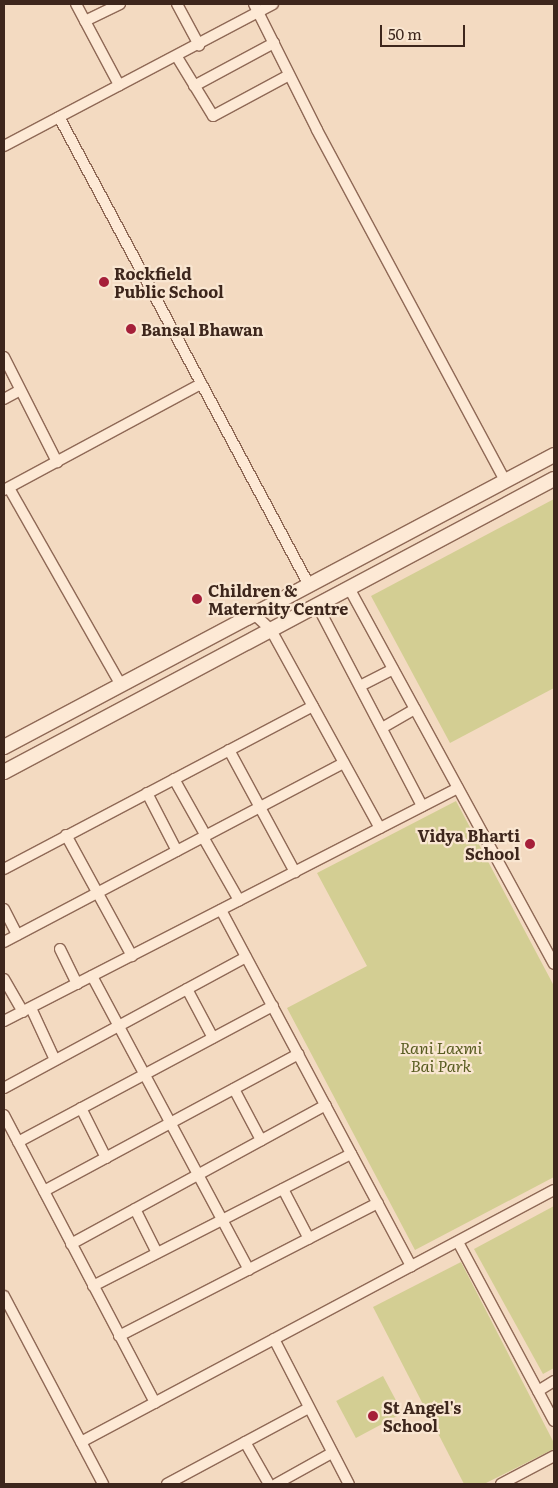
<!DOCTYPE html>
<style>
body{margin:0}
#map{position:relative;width:558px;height:1488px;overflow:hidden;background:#f3dac1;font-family:Literata,serif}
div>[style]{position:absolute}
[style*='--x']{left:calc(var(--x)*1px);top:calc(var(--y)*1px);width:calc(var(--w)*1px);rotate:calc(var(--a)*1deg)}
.green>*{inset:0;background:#d3ce93;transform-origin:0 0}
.roads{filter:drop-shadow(1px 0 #8f6956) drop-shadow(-1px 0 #8f6956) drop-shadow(0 1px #8f6956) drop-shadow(0 -1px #8f6956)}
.street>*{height:10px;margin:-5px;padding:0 5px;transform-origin:5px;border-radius:5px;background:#fde9d5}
.secondary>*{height:14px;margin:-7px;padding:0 7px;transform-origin:7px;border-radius:7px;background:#fde9d5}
.dots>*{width:14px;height:14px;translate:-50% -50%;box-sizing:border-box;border:2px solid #f9e6d1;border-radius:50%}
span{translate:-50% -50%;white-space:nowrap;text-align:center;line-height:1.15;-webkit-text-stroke:4.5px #f9e6d1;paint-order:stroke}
.poi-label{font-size:16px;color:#3d261c;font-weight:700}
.left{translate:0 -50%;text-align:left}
.right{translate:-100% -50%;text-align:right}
.park-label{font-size:16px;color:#585c20;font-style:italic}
.frame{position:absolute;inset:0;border:5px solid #3d261c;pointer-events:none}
.scale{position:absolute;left:380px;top:25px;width:85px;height:22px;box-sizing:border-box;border:2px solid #3d261c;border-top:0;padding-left:6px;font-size:15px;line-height:18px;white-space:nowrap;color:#3d261c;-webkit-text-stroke:4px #f9e6d1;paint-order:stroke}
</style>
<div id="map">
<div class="green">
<div style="clip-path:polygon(554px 499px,554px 688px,450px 743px,371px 596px)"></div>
<div style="clip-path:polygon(456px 801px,554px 986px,554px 1177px,415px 1250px,287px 1008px,367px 966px,317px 873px)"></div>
<div style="clip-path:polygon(554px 1206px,554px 1368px,543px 1374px,474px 1249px)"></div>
<div style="clip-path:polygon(461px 1262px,554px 1443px,554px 1449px,484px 1484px,464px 1484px,373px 1307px)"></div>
<div style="left:383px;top:1376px;width:42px;height:53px;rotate:62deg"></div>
</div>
<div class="roads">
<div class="street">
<div style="--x:76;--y:4;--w:92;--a:62"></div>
<div style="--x:177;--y:4;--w:47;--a:61.8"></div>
<div style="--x:254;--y:4;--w:141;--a:63.4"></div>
<div style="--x:317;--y:130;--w:398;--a:61.8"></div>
<div style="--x:85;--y:21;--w:39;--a:-26"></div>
<div style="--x:177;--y:57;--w:69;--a:58.6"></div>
<div style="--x:213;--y:116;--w:86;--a:-28.3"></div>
<div style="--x:194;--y:86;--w:91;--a:-28.3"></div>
<div style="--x:59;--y:117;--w:531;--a:61.89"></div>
<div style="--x:4;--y:146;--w:304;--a:-27.8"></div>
<div style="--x:4;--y:357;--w:118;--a:63.2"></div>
<div style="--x:4;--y:399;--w:18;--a:-29"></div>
<div style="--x:9;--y:488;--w:227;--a:60.4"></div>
<div style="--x:4;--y:490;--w:224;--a:-28.3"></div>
<div style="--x:349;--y:588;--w:428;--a:61.4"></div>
<div style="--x:317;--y:605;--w:227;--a:62.4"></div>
<div style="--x:254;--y:614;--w:23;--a:43"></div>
<div style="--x:271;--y:630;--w:226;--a:61.2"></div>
<div style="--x:360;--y:686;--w:37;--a:-27"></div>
<div style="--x:382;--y:728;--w:38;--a:-30"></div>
<div style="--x:229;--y:750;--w:139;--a:61.6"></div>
<div style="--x:174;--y:779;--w:65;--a:60.7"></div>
<div style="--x:147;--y:793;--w:65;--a:62.7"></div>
<div style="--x:66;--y:835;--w:138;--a:61.4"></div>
<div style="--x:203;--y:837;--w:73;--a:60.3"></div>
<div style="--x:4;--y:869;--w:349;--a:-27.8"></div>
<div style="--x:4;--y:909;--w:29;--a:63"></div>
<div style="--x:221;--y:910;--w:404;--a:61.9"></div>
<div style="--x:4;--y:942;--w:384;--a:-27.8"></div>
<div style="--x:60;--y:949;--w:39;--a:64"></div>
<div style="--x:92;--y:976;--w:333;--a:61.9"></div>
<div style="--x:4;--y:979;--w:38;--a:60"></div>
<div style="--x:187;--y:989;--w:55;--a:62"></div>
<div style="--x:31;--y:1008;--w:57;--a:65.2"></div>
<div style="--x:4;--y:1021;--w:510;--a:-27.17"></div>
<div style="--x:4;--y:1088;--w:275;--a:-28.4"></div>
<div style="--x:234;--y:1089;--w:58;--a:62.1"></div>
<div style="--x:81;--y:1108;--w:56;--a:63.4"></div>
<div style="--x:4;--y:1115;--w:325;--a:62.3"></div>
<div style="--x:18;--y:1142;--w:289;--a:-28.1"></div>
<div style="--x:283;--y:1189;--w:56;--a:62.5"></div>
<div style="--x:44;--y:1191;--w:289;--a:-28.3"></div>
<div style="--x:135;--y:1209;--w:49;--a:63.4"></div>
<div style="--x:458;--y:1242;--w:203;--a:61.8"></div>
<div style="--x:71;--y:1244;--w:290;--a:-28.6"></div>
<div style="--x:93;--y:1286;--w:290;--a:-27.1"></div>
<div style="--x:4;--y:1296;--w:212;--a:62.2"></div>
<div style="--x:119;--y:1336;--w:291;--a:-27.2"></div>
<div style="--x:274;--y:1339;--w:163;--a:62.7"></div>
<div style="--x:538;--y:1391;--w:19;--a:-32"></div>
<div style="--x:81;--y:1442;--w:536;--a:-28.05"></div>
<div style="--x:245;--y:1442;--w:48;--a:60.3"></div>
<div style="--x:167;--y:1484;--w:161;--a:-28.2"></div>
<div style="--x:276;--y:1484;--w:64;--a:-29"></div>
<div style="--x:501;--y:1484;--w:60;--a:-27.8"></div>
</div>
<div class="secondary">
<div style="--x:4;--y:747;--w:623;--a:-27.96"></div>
<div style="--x:4;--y:772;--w:623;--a:-28.05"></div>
</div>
</div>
<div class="dots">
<div style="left:104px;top:282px;background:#a51f39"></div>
<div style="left:131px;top:329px;background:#a51f39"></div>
<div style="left:197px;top:599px;background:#a51f39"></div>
<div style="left:530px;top:844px;background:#a51f39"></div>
<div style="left:373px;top:1416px;background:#a51f39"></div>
</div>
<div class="poi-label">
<span class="left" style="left:114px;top:282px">Rockfield<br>Public School</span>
<span class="left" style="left:141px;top:329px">Bansal Bhawan</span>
<span class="left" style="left:208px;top:599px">Children &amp;<br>Maternity Centre</span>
<span class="right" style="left:520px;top:844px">Vidya Bharti<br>School</span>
<span class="left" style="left:383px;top:1416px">St Angel's<br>School</span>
</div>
<div class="park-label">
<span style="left:441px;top:1056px">Rani Laxmi<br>Bai Park</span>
</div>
<div class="frame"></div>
<div class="scale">50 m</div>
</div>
